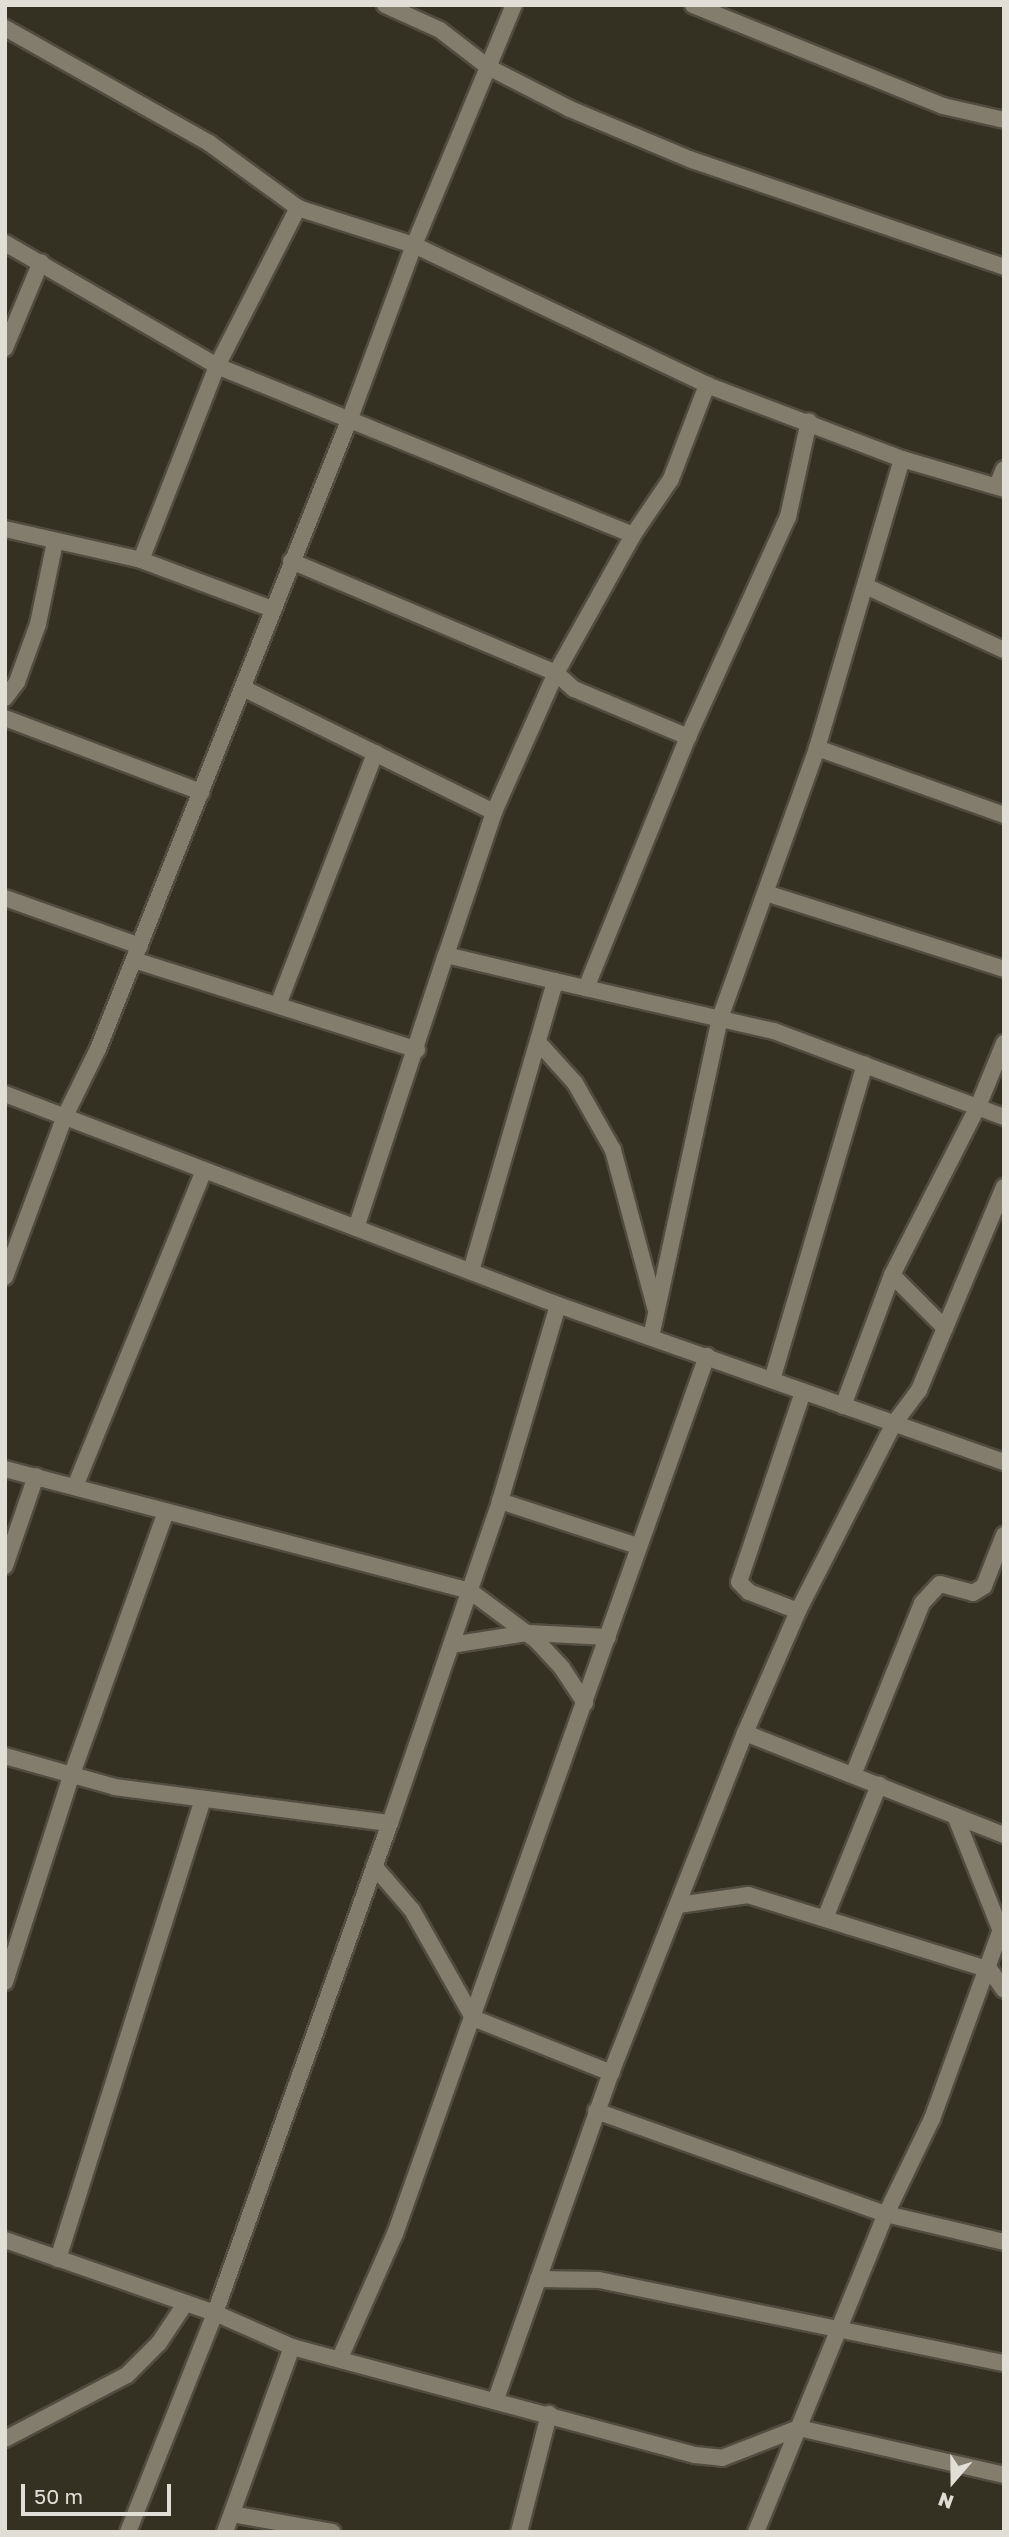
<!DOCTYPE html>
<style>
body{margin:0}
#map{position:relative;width:1009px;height:2537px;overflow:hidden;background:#353122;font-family:"Golos Text",sans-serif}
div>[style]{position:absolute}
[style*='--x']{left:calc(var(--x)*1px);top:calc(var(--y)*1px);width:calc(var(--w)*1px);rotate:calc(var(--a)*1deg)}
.roads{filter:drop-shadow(2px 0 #504c40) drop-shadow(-2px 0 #504c40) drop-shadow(0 2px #504c40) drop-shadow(0 -2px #504c40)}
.street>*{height:16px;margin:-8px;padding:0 8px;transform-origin:8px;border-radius:8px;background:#827d6c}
span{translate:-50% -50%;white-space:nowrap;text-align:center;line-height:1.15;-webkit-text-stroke:5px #353122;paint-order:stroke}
.frame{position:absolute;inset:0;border:7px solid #e1dfd5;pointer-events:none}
.north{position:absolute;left:918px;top:2446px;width:70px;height:70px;-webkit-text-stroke:5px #353122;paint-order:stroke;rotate:200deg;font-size:19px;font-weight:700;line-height:28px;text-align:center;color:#e1dfd5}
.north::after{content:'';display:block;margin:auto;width:24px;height:32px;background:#e1dfd5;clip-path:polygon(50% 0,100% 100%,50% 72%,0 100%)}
.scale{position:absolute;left:21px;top:2484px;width:150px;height:32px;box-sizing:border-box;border:4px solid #e1dfd5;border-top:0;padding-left:9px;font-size:21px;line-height:24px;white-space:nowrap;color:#e1dfd5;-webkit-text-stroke:5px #353122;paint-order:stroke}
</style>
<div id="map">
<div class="roads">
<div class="street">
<div style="--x:385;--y:5;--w:60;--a:24.4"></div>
<div style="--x:440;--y:30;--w:61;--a:37.6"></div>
<div style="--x:488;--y:67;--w:92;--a:27.1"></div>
<div style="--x:570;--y:109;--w:132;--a:22.7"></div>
<div style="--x:692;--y:160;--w:330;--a:18.9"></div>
<div style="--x:693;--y:5;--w:270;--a:22"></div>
<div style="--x:943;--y:106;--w:63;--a:12.9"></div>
<div style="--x:5;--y:28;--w:234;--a:29.4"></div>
<div style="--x:209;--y:143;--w:110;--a:36.1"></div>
<div style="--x:298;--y:208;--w:122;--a:17.7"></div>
<div style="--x:414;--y:245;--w:325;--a:25.5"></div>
<div style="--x:707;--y:385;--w:209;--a:20.8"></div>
<div style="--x:902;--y:459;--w:106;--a:16.4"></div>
<div style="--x:5;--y:243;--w:245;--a:30.1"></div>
<div style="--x:217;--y:366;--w:449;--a:22.1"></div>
<div style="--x:5;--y:348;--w:93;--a:-67.3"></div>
<div style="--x:997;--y:486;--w:18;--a:-68"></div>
<div style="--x:5;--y:529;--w:139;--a:12.8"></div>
<div style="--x:141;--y:560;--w:140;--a:20.5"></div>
<div style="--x:141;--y:560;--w:208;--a:-68.6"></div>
<div style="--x:217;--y:366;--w:178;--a:-62.9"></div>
<div style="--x:291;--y:561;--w:288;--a:22.9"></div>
<div style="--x:556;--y:673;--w:24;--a:42"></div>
<div style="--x:574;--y:689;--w:124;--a:22.8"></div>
<div style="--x:868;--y:587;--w:150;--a:24.9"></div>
<div style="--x:243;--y:688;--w:280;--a:26.3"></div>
<div style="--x:5;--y:698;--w:20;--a:-53"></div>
<div style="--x:17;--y:682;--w:62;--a:-70.1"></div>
<div style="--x:38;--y:624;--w:84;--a:-78.3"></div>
<div style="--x:5;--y:718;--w:210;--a:20.7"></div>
<div style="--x:817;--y:748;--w:199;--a:19.7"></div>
<div style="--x:766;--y:893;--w:250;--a:17.7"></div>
<div style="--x:5;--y:898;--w:143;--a:19.6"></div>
<div style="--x:134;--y:960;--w:297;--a:17.6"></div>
<div style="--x:555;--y:981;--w:225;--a:12.9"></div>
<div style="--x:774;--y:1031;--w:246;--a:20.5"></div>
<div style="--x:586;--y:988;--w:271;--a:-67.9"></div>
<div style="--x:688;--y:737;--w:242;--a:-65.6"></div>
<div style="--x:788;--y:517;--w:98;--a:-77.7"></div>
<div style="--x:278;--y:1005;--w:270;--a:-68.9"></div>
<div style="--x:538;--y:1042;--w:55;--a:47.9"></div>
<div style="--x:575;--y:1083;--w:77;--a:60.4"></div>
<div style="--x:613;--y:1150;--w:163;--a:75"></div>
<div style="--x:5;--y:1094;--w:592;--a:20.88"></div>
<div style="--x:558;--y:1305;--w:473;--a:19.4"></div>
<div style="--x:356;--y:1228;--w:287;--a:-71.8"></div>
<div style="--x:471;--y:1271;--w:302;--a:-73.8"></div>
<div style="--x:555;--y:981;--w:112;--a:-166.6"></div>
<div style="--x:446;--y:955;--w:151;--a:-71.4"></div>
<div style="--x:494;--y:812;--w:152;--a:-66"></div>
<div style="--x:556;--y:673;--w:158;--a:-60.8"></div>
<div style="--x:633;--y:535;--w:68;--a:-55.8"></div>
<div style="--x:671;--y:479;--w:101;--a:-69"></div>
<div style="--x:892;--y:1275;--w:75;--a:45"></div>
<div style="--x:5;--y:1277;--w:172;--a:-69.6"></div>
<div style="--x:65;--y:1116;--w:75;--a:-63.8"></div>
<div style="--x:98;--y:1049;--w:679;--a:-68.23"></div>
<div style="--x:350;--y:418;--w:184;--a:-69.7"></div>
<div style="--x:414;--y:245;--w:260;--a:-67.4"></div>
<div style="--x:651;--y:1337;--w:326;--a:-77.8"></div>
<div style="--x:720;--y:1018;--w:287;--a:-70.2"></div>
<div style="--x:817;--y:748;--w:301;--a:-73.6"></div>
<div style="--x:772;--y:1380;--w:329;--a:-73.6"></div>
<div style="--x:843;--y:1406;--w:140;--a:-69.5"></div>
<div style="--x:892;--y:1275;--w:192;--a:-63"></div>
<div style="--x:979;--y:1104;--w:66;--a:-67.7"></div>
<div style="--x:5;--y:1469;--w:481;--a:14.7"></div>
<div style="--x:470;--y:1591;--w:84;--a:36.7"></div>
<div style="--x:537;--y:1641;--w:37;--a:47"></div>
<div style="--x:562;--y:1668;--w:42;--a:56.7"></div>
<div style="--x:76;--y:1484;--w:339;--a:-67.8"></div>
<div style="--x:500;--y:1501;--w:145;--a:18.1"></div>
<div style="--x:5;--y:1566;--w:95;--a:-71"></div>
<div style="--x:798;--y:1611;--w:53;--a:-158.8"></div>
<div style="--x:749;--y:1592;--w:14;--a:-135"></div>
<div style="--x:739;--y:1582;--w:200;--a:-71.4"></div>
<div style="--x:451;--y:1645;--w:78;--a:-8.9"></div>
<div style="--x:528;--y:1633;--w:80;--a:2.9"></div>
<div style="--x:745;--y:1733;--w:278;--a:21.5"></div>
<div style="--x:5;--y:1756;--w:114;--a:15.7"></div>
<div style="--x:115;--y:1787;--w:277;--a:7.5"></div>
<div style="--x:853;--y:1775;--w:185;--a:-68.1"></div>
<div style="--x:922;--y:1603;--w:26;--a:-47"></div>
<div style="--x:940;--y:1584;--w:34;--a:15"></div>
<div style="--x:973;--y:1593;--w:13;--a:-32"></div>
<div style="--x:984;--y:1586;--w:55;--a:-68.6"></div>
<div style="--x:956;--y:1818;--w:122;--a:68.3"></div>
<div style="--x:374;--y:1866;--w:58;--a:49.2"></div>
<div style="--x:412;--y:1910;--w:124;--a:60.5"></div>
<div style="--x:473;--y:2018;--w:149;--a:21.7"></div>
<div style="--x:678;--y:1905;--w:71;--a:-8.1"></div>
<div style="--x:748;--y:1895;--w:253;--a:17.2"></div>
<div style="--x:990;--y:1970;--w:24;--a:55"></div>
<div style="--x:825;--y:1918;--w:144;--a:-67.9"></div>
<div style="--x:5;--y:1982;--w:215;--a:-72.2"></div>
<div style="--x:71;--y:1777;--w:282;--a:-70.3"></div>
<div style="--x:596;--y:2111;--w:308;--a:19.6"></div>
<div style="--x:886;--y:2214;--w:121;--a:13.3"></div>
<div style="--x:5;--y:2240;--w:222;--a:19.2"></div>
<div style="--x:215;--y:2313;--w:84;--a:23.8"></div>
<div style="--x:292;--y:2347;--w:417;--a:15"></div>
<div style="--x:695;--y:2455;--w:27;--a:6"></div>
<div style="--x:722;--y:2458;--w:83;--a:-21.3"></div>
<div style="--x:799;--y:2428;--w:210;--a:12.9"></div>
<div style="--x:58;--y:2259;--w:482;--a:-72.5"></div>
<div style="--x:538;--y:2279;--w:61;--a:0.9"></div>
<div style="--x:599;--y:2280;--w:413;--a:11.6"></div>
<div style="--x:340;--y:2358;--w:136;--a:-66.1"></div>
<div style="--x:395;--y:2234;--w:932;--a:-70.44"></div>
<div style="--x:496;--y:2399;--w:346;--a:-70.6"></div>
<div style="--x:611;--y:2073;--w:365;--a:-68.5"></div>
<div style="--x:745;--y:1733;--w:133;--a:-66.5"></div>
<div style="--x:798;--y:1611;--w:209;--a:-62.9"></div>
<div style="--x:893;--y:1425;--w:44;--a:-53.4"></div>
<div style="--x:919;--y:1390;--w:220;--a:-67.3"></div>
<div style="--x:5;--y:2439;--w:138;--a:-27.7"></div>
<div style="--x:127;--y:2375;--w:45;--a:-45"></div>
<div style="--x:159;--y:2343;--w:47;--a:-56.3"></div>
<div style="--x:232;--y:2514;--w:102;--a:10.2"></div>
<div style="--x:128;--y:2532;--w:236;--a:-68.3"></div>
<div style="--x:215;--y:2313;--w:520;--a:-70.35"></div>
<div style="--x:390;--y:1823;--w:340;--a:-71.1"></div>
<div style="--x:500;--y:1501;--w:204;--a:-73.5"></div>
<div style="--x:225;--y:2532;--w:197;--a:-70.1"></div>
<div style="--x:519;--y:2532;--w:122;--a:-75.7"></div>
<div style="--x:756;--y:2532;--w:344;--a:-67.8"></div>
<div style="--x:886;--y:2214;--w:106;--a:-64.2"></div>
<div style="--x:932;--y:2119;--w:211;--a:-70"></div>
</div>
</div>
<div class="frame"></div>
<div class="north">N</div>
<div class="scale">50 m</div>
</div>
